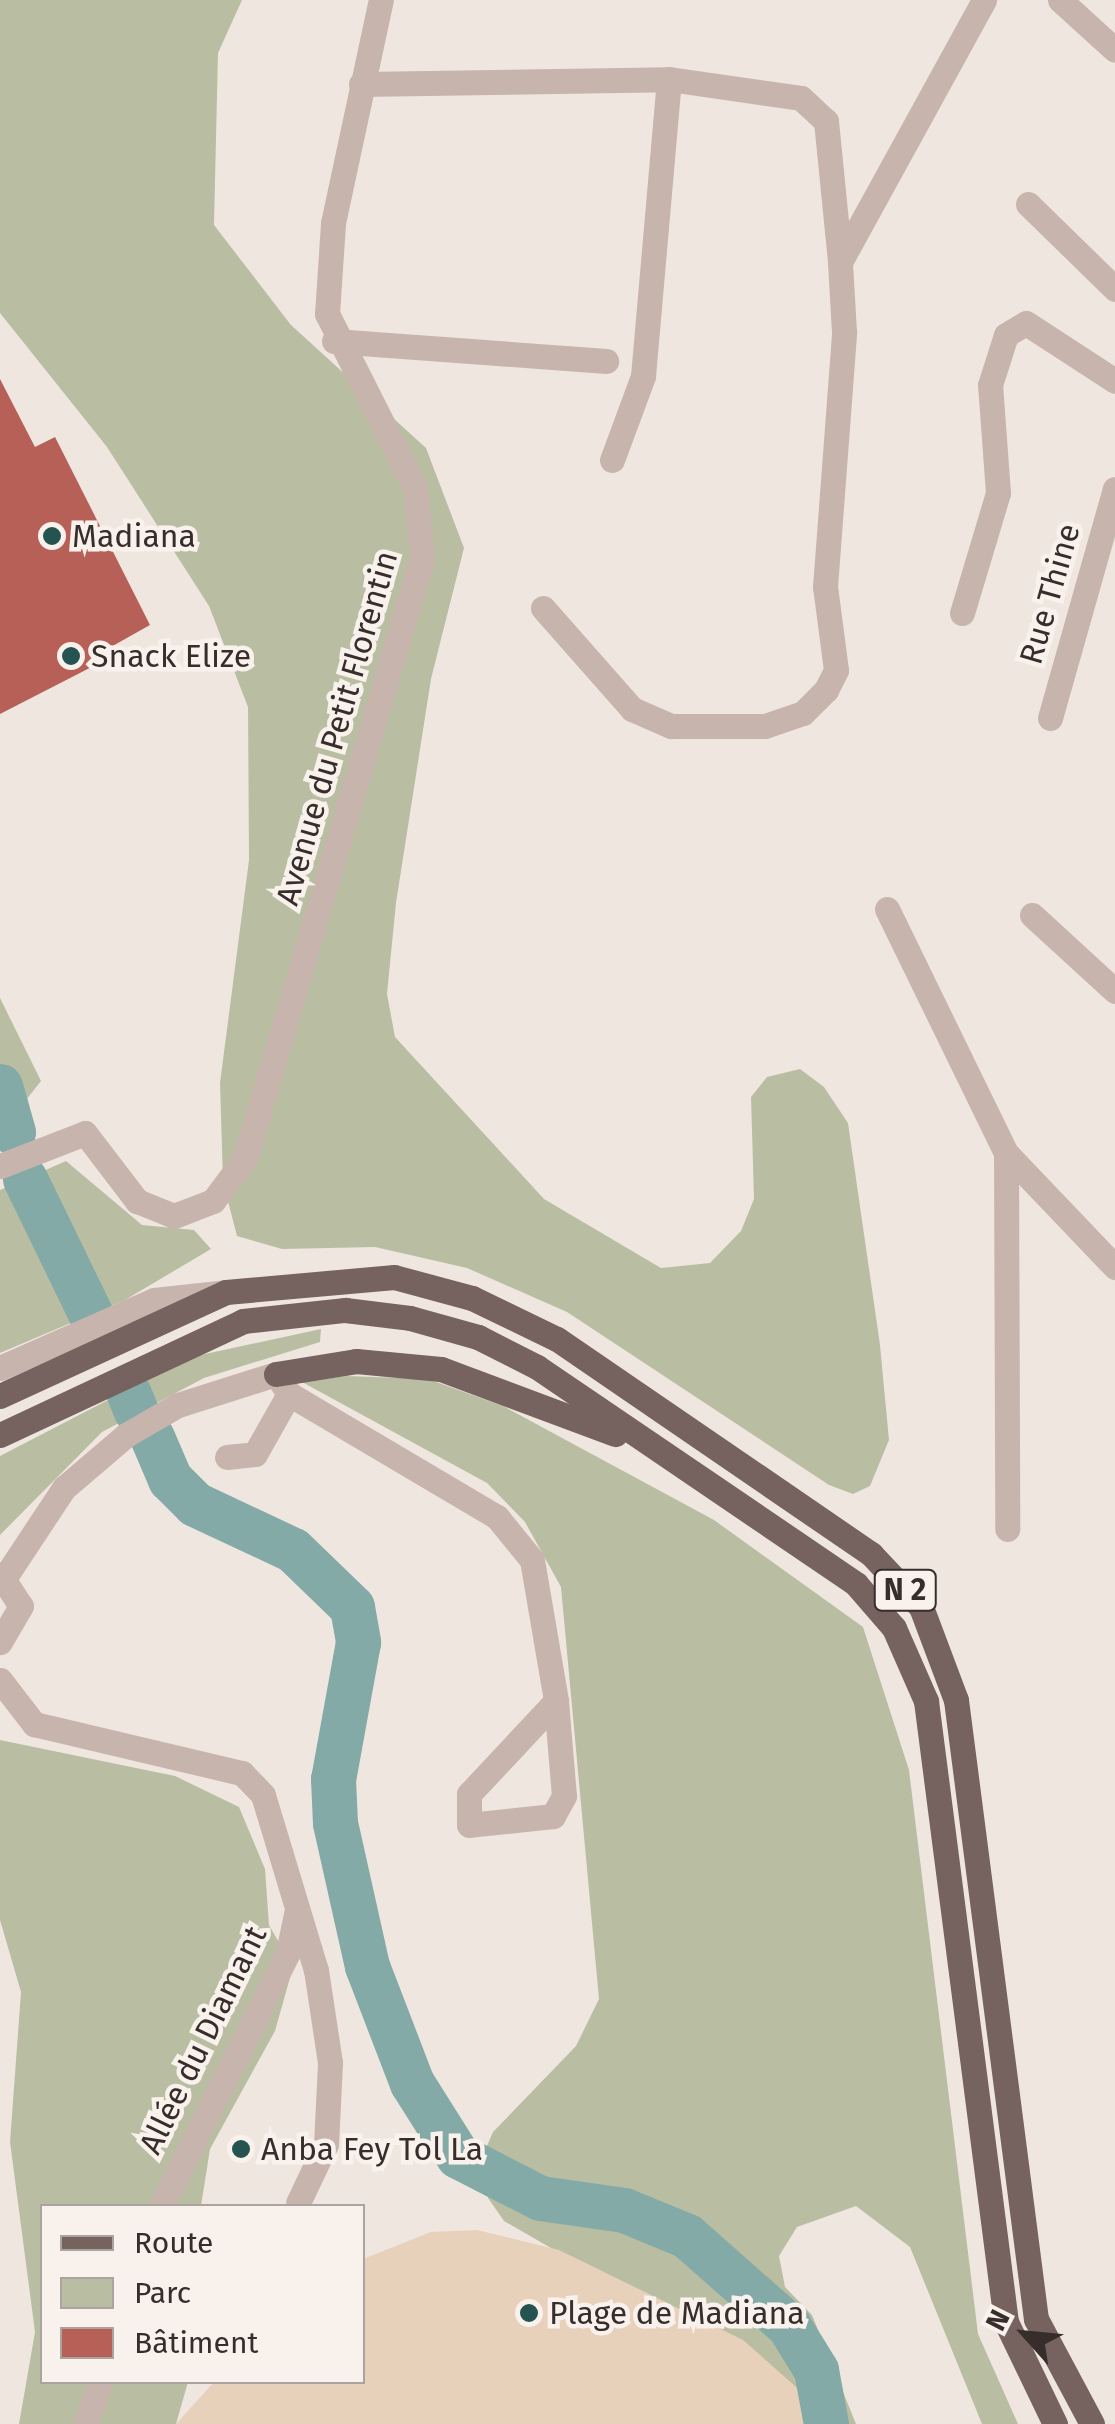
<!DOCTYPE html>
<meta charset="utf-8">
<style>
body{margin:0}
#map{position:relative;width:1115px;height:2424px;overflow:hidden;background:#f0e6e0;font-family:"Fira Sans",sans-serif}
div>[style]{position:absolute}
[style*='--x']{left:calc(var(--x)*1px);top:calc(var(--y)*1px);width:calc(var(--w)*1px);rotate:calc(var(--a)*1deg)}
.green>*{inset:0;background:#b9bea2}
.sand>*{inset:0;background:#e7d1bb}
.river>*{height:45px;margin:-22.5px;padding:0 22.5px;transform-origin:22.5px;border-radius:22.5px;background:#83aaa6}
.building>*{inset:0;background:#b76057}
.street>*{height:25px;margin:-12.5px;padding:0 12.5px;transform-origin:12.5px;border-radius:12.5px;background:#c7b5ad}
.primary>*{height:25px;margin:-12.5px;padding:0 12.5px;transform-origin:12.5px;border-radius:12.5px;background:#76625e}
.dots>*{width:28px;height:28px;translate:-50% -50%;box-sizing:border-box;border:5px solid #f8f1ec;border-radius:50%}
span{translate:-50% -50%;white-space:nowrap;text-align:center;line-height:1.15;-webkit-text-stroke:9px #f8f1ec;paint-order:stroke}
.shield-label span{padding:2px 8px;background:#f8f1ec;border:2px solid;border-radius:8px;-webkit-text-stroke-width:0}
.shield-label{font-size:30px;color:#372d2b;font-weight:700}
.poi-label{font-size:32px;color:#372d2b}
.left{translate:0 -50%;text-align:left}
.street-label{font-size:32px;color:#372d2b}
.legend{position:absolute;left:40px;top:2204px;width:325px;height:180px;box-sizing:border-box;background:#f8f1ec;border:2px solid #aba39f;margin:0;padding:12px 18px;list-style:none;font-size:30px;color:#372d2b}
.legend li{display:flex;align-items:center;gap:20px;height:50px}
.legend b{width:50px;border:2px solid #aba39f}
.north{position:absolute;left:975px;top:2284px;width:100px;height:100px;-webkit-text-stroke:8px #f8f1ec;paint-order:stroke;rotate:297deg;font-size:28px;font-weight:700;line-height:40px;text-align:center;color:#372d2b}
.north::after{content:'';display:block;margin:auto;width:35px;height:45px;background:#372d2b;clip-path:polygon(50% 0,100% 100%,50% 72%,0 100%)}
</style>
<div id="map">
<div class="green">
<div style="clip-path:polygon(0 0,242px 0,218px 53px,214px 225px,291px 325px,426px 448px,464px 548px,431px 679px,396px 903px,387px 994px,395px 1037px,544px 1199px,661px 1268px,710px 1263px,741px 1231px,754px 1199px,751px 1097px,767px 1077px,800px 1069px,824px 1087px,848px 1123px,880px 1345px,889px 1440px,870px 1486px,853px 1494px,829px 1485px,567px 1312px,467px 1268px,375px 1247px,282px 1249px,237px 1236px,223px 1182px,220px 1083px,249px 860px,248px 707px,209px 606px,107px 447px,0 313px)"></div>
<div style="clip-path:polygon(0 998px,41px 1081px,0 1133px)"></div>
<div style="clip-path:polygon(66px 1161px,142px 1225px,194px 1230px,211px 1249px,125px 1300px,0 1353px,0 1190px)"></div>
<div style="clip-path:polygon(321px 1329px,320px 1342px,204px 1378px,102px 1432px,0 1535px,0 1456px,191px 1357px)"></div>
<div style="clip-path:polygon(347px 1376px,428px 1379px,503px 1406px,714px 1520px,863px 1627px,909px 1770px,978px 2334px,1018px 2424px,982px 2424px,910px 2247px,856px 2206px,797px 2227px,779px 2256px,785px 2287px,812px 2315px,856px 2424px,820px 2424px,804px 2394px,504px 2221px,488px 2198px,480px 2162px,493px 2132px,576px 2046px,599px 1999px,561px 1587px,525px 1522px,487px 1483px,302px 1382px)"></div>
<div style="clip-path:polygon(0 1740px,175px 1776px,239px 1807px,265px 1869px,269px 1925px,293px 1967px,275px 2031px,210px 2149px,201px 2206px,42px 2206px,42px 2382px,188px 2382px,176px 2424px,19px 2424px,35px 2332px,10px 2142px,21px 1992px,0 1920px)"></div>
</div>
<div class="sand">
<div style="clip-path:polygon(477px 2230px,559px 2250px,743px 2340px,804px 2394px,819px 2424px,176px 2424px,214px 2382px,362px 2382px,363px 2259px,431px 2232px)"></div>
</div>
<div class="river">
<div style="--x:0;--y:1086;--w:48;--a:74.2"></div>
<div style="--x:25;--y:1179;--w:151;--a:64.1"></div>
<div style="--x:129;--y:1394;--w:18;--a:68"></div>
<div style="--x:152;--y:1437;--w:46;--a:66.8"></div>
<div style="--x:170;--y:1479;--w:35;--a:45"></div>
<div style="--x:195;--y:1504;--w:108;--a:25.1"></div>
<div style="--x:293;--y:1550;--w:82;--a:44"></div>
<div style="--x:352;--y:1607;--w:36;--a:80"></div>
<div style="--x:358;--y:1642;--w:139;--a:100.3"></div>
<div style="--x:333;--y:1779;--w:44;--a:87.4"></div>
<div style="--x:335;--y:1823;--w:147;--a:77.4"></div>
<div style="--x:367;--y:1966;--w:125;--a:69"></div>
<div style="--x:412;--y:2083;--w:86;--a:57.8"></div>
<div style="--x:458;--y:2156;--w:92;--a:27.1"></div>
<div style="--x:540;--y:2198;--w:85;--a:8.1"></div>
<div style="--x:624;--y:2210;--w:68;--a:22.4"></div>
<div style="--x:687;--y:2236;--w:136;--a:41.4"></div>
<div style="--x:789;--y:2326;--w:52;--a:58.5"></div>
<div style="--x:816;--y:2370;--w:55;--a:79.5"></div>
</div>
<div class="building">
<div style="clip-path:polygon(0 379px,35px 447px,55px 437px,150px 625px,109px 648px,113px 656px,0 714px)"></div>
</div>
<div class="street">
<div style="--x:1060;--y:0;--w:74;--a:42.3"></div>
<div style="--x:361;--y:84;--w:308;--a:-0.9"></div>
<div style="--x:669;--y:79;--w:133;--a:8.2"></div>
<div style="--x:801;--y:98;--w:34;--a:43"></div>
<div style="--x:826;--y:121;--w:142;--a:84.3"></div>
<div style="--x:1028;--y:204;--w:122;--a:44.3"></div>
<div style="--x:334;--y:341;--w:273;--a:4.2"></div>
<div style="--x:612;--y:460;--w:90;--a:-69.7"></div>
<div style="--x:643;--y:376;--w:298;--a:-85"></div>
<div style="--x:543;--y:608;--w:135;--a:48.6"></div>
<div style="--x:632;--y:709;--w:43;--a:23.6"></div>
<div style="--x:671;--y:726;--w:94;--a:0"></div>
<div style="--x:765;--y:726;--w:40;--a:-18.9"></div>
<div style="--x:803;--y:713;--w:33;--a:-45"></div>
<div style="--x:826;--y:690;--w:22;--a:-63"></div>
<div style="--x:836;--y:670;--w:84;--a:-97.5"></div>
<div style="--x:825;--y:587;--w:256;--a:-85.7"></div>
<div style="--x:844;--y:332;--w:70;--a:-93.3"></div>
<div style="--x:840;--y:262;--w:299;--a:-61.2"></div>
<div style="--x:962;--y:613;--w:125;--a:-73.3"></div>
<div style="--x:998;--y:493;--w:108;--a:-94.2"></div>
<div style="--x:990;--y:385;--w:52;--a:-72.3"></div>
<div style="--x:1006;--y:335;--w:23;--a:-31"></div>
<div style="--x:1026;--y:323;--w:106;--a:33.1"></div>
<div style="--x:1050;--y:718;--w:238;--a:-74.2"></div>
<div style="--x:887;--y:909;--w:271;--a:64"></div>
<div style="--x:1006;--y:1153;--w:158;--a:46.3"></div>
<div style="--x:1032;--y:915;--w:113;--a:42.5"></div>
<div style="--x:1006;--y:1153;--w:376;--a:89.8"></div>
<div style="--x:0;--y:1166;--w:91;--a:-21.2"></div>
<div style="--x:85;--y:1133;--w:86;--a:52.6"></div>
<div style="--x:137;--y:1201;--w:40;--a:22"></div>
<div style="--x:174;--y:1216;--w:42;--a:-21"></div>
<div style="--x:213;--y:1201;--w:54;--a:-53.3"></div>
<div style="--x:245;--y:1158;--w:626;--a:-73.56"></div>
<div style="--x:422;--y:558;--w:70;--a:-95.7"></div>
<div style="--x:415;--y:488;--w:195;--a:-116.8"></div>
<div style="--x:327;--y:314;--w:91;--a:-86.2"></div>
<div style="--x:333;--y:223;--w:228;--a:-77.9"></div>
<div style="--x:0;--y:1368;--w:168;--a:-23.8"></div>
<div style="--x:154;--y:1300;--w:72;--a:-6.3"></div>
<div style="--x:227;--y:1457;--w:28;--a:-6"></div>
<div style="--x:255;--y:1454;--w:69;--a:-60.5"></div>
<div style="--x:0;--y:1574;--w:38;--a:57"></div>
<div style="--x:21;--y:1606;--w:42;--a:120.3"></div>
<div style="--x:5;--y:1577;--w:107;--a:-56.5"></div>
<div style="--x:64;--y:1488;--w:82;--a:-40.5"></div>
<div style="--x:126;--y:1435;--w:60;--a:-30"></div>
<div style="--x:178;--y:1405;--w:103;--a:-17.6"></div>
<div style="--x:276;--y:1374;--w:24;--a:57"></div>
<div style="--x:289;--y:1394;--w:242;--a:30.6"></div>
<div style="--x:497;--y:1517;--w:55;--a:50.9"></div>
<div style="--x:532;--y:1560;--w:143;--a:80.3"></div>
<div style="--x:556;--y:1701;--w:95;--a:85.2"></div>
<div style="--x:564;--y:1796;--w:23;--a:119"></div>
<div style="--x:553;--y:1816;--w:84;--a:173.9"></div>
<div style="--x:469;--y:1825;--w:31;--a:-90"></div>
<div style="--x:469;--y:1794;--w:127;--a:-46.9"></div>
<div style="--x:0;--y:1680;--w:56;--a:52.3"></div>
<div style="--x:34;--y:1724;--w:214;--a:13.3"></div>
<div style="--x:242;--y:1773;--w:30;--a:46"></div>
<div style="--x:263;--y:1795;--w:183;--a:73.2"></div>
<div style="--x:316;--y:1970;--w:94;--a:81.4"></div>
<div style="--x:330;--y:2063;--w:81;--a:92.8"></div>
<div style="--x:326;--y:2144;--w:65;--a:115.4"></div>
<div style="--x:161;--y:2206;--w:284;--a:-63.4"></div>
<div style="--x:288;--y:1952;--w:40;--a:-78"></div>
<div style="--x:86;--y:2424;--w:44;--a:-71.6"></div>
</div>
<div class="primary">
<div style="--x:276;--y:1374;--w:81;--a:-9.2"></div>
<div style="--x:356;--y:1361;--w:85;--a:5.4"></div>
<div style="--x:441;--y:1369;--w:186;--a:20.5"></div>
<div style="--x:0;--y:1396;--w:249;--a:-24.7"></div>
<div style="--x:226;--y:1292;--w:169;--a:-5.1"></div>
<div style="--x:394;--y:1277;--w:81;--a:15.1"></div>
<div style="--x:472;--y:1298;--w:94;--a:25.8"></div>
<div style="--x:557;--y:1339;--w:381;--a:34.4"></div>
<div style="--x:871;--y:1554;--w:73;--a:46.7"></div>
<div style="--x:921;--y:1607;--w:99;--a:69.4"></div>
<div style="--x:956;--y:1700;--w:624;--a:82.64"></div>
<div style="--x:1036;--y:2319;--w:119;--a:61.9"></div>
<div style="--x:0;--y:1435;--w:268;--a:-25.1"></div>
<div style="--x:243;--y:1321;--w:103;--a:-6.2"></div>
<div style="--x:345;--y:1310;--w:65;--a:7"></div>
<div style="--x:410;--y:1318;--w:71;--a:15.6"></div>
<div style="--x:478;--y:1337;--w:66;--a:27"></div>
<div style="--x:537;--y:1367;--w:386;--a:34.2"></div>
<div style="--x:856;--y:1584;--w:58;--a:49.2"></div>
<div style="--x:894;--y:1628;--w:80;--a:66.3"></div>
<div style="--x:926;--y:1701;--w:626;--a:82.66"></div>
<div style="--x:1006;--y:2322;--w:113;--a:64.3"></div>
</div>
<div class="dots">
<div style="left:52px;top:536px;background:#25534f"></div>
<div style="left:71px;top:656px;background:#25534f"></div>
<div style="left:241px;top:2149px;background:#25534f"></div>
<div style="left:529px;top:2313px;background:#25534f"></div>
</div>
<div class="shield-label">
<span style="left:905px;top:1590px">N 2</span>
</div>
<div class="poi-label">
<span class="left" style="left:72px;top:536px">Madiana</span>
<span class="left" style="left:91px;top:656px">Snack Elize</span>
<span class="left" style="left:261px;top:2149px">Anba Fey Tol La</span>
<span class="left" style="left:549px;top:2313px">Plage de Madiana</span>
</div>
<div class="street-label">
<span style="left:1050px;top:594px;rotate:-74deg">Rue Thine</span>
<span style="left:337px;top:728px;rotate:-74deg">Avenue du Petit Florentin</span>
<span style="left:203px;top:2040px;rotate:-64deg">Allée du Diamant</span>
</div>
<ul class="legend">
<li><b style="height:12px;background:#76625e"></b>Route</li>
<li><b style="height:28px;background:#b9bea2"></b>Parc</li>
<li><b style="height:28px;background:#b76057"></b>Bâtiment</li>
</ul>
<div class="north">N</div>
</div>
